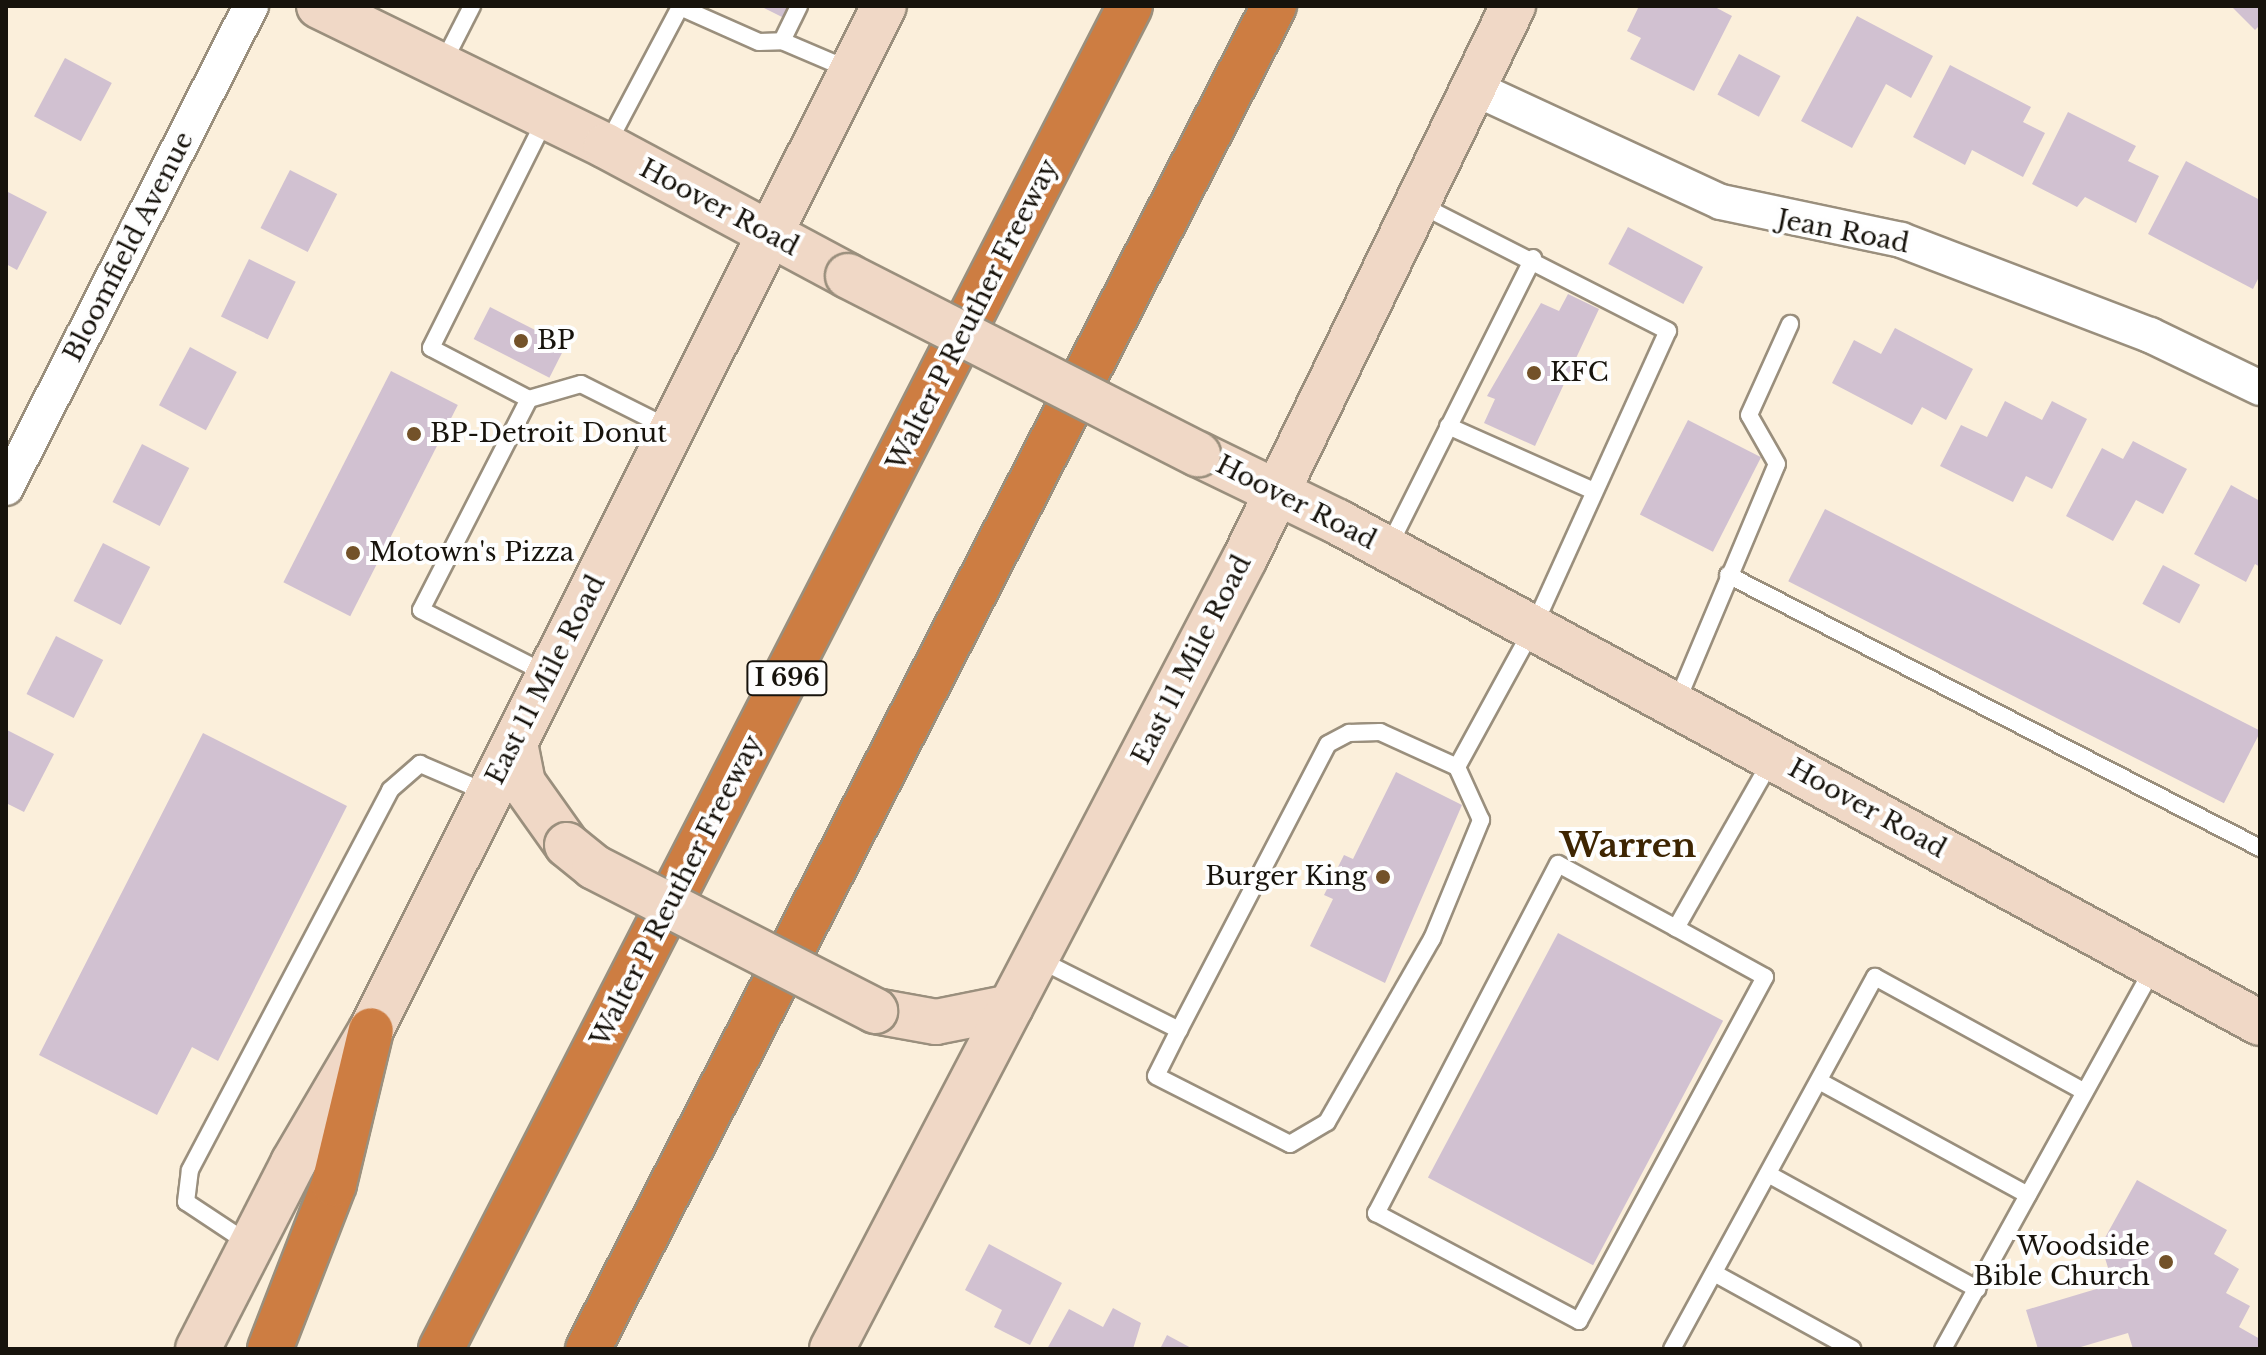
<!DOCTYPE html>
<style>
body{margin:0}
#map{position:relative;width:2266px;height:1355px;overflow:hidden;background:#fbefdb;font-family:"Libre Baskerville",serif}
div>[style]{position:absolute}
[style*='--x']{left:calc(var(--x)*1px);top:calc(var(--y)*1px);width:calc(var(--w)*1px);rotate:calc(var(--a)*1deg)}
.building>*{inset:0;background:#d1c1d1;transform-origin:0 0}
.roads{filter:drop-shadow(2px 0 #9a8f7d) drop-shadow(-2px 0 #9a8f7d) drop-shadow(0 2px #9a8f7d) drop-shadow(0 -2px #9a8f7d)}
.service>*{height:16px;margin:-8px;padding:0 8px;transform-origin:8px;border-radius:8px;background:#fff}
.minor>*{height:34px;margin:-17px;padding:0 17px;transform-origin:17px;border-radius:17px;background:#fff}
.secondary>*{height:44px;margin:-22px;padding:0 22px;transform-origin:22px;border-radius:22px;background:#f0d8c6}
.motorway>*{height:44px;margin:-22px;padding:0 22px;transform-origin:22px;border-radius:22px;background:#cd7d42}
.bridges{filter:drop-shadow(2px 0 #9a8f7d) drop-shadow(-2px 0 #9a8f7d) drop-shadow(0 2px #9a8f7d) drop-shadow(0 -2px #9a8f7d)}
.secondary-bridge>*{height:44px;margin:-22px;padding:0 22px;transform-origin:22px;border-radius:22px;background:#f0d8c6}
.dots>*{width:22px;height:22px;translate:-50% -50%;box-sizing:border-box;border:4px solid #fefefe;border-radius:50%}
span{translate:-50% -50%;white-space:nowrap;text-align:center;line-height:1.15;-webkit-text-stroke:8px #fefefe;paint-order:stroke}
.shield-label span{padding:2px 6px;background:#fefefe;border:2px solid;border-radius:6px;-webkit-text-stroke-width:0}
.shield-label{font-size:24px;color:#17130c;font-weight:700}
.street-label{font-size:26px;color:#17130c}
.poi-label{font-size:26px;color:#17130c}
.left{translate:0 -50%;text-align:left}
.right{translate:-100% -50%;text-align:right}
.district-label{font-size:34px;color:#3e2502;font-weight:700}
.frame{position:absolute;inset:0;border:8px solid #17130c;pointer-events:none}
</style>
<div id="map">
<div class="building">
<div style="clip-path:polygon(760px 6px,793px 6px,786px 19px)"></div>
<div style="clip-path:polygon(1639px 6px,1713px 6px,1732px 16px,1694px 91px,1630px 59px,1641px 38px,1627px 31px)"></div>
<div style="clip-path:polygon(2231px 6px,2260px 6px,2260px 25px,2255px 30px)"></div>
<div style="clip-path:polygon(1857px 16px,1933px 56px,1911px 98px,1886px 84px,1852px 148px,1801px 121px)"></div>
<div style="left:1739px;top:54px;width:47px;height:46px;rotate:28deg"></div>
<div style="left:65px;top:58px;width:53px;height:66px;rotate:28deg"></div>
<div style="clip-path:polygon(1950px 65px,2031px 107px,2023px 122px,2045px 133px,2023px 177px,1972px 150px,1965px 165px,1913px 137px)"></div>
<div style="clip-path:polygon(2068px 112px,2136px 146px,2128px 161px,2159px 176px,2136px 223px,2085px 197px,2077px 207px,2032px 184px)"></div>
<div style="clip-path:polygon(2186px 161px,2260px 200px,2260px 275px,2253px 289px,2148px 234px)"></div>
<div style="left:290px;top:170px;width:53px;height:65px;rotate:27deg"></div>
<div style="clip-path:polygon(6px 191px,47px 212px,17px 270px,6px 264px)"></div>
<div style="left:1628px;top:227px;width:85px;height:42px;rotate:28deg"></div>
<div style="left:249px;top:259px;width:52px;height:64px;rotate:26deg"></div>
<div style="clip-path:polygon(1568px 294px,1599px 309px,1535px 446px,1484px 423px,1495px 399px,1487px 396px,1541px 303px,1559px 311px)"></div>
<div style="left:490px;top:307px;width:85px;height:36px;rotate:27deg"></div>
<div style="clip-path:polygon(1895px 328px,1973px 369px,1946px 420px,1922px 407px,1912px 425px,1832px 383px,1854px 340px,1881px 354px)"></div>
<div style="left:190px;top:347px;width:53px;height:66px;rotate:28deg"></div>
<div style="left:391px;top:371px;width:75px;height:237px;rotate:27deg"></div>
<div style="clip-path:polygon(2005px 401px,2042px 420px,2052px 401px,2087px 419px,2052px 489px,2026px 476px,2013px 502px,1940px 466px,1961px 425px,1987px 437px)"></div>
<div style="left:1688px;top:420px;width:82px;height:106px;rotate:27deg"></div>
<div style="clip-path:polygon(2133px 441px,2187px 469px,2163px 514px,2136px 500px,2113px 541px,2066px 516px,2102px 448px,2123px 459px)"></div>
<div style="left:142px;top:444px;width:53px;height:65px;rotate:27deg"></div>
<div style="clip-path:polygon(2231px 485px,2260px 501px,2260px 567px,2255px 564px,2246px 582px,2194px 554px)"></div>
<div style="left:1825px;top:509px;width:489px;height:81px;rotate:27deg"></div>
<div style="left:103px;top:543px;width:53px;height:65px;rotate:27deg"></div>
<div style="left:2163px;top:565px;width:42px;height:44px;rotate:28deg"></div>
<div style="left:56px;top:636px;width:53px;height:65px;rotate:27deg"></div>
<div style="clip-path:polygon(7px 730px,54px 754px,24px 812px,6px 803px)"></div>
<div style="clip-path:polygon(203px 733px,347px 806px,218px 1061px,192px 1047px,157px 1115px,39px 1055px)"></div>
<div style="clip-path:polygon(1396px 772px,1462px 805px,1385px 983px,1310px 946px,1333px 899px,1324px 895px,1344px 855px,1353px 859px)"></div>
<div style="left:1558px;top:933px;width:187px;height:277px;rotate:28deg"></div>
<div style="clip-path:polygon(2137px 1180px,2227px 1230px,2214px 1254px,2239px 1269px,2226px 1293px,2250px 1306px,2239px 1327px,2260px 1339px,2260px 1349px,2133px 1349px,2128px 1333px,2074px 1349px,2038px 1349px,2026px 1310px,2113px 1284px,2101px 1245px)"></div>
<div style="clip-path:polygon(989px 1244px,1062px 1283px,1030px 1345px,994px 1327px,1002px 1310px,965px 1290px)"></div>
<div style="clip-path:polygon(1113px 1308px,1141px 1323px,1133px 1349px,1047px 1349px,1069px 1309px,1103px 1327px)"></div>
<div style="clip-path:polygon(1167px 1335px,1193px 1349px,1160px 1349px)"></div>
</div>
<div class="roads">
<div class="service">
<div style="--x:782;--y:41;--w:74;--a:23.1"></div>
<div style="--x:442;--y:65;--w:66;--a:-63"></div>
<div style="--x:546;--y:118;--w:257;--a:116.6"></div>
<div style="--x:431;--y:348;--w:110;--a:27.5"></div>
<div style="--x:529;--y:399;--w:237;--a:117.1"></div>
<div style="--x:421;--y:610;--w:141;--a:26.9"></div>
<div style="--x:608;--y:143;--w:154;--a:-62.1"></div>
<div style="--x:680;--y:7;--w:86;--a:23.9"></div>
<div style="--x:759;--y:42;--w:23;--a:-2"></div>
<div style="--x:782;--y:41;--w:39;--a:-64"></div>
<div style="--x:529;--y:399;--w:54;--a:-16.1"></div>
<div style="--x:581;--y:384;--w:101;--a:26.6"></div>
<div style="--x:1448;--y:426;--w:160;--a:24"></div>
<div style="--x:1389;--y:546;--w:322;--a:-63.4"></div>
<div style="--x:1728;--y:575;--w:598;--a:27.16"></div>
<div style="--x:1676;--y:704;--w:260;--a:-67.2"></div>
<div style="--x:1777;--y:464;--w:56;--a:-119.7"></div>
<div style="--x:1749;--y:415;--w:100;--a:-65.7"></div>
<div style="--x:1676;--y:928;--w:134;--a:-151.5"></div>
<div style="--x:1558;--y:864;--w:394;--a:117.5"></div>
<div style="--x:1376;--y:1213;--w:230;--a:28"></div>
<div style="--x:1579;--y:1321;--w:391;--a:-61.6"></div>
<div style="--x:1765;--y:977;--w:102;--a:-151.2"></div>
<div style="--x:1676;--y:928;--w:194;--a:-60.4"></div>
<div style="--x:1038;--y:959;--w:158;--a:26.7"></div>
<div style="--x:1179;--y:1030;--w:322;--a:-62.5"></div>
<div style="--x:1328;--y:744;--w:24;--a:-28"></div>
<div style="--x:1349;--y:733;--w:31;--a:-2"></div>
<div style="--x:1380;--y:732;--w:85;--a:24.4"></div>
<div style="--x:1457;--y:767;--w:158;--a:-61.3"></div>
<div style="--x:1533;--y:628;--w:326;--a:-65.6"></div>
<div style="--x:1668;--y:331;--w:280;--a:-153"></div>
<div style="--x:1179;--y:1030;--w:51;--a:116.6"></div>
<div style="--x:1156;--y:1076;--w:150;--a:26.9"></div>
<div style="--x:1290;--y:1144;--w:43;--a:-30.7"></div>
<div style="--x:1327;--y:1122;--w:211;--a:-60.2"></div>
<div style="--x:1432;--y:939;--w:129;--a:-67.6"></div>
<div style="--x:1481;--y:820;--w:58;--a:-114.4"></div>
<div style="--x:1819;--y:1081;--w:238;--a:28.6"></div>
<div style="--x:1768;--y:1174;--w:239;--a:28.8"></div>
<div style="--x:248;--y:1243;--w:74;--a:-146.5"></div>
<div style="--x:186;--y:1202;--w:32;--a:-83"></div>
<div style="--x:190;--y:1170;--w:429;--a:-62.2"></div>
<div style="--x:390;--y:790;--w:40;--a:-41"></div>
<div style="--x:420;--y:764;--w:74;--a:23.1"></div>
<div style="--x:1714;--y:1273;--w:158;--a:28.8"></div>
<div style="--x:1672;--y:1349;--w:424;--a:-61.4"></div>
<div style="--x:1875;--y:977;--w:239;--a:28.7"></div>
<div style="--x:1943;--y:1349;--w:436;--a:-61.1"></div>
</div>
<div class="minor">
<div style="--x:1474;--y:88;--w:272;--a:24.8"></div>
<div style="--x:1721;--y:202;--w:184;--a:11.9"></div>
<div style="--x:1901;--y:240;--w:267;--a:20.9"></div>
<div style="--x:2150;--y:335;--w:122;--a:25.7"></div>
<div style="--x:6;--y:488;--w:541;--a:-63.06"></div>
</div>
<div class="secondary">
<div style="--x:319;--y:6;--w:319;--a:26"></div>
<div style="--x:606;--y:146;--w:275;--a:28.2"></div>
<div style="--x:1198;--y:454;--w:156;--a:25.9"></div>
<div style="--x:1338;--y:522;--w:1049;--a:28.52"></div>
<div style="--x:515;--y:743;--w:41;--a:78.7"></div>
<div style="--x:523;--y:783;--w:76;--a:54.6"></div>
<div style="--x:875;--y:1011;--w:62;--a:10.2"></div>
<div style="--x:936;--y:1022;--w:76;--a:-11.3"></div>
<div style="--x:198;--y:1349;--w:209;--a:-62.9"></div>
<div style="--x:293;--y:1163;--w:154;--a:-59.6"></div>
<div style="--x:371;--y:1030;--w:1145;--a:-63.39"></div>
<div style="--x:832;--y:1349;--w:892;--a:-62.43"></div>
<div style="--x:1245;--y:558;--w:614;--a:-64.1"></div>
</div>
<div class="motorway">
<div style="--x:270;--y:1349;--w:177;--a:-68.8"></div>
<div style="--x:334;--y:1184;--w:158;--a:-76.5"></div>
<div style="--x:441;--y:1349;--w:1509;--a:-62.84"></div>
<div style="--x:588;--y:1349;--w:1508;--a:-62.94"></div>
</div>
</div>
<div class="bridges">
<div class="secondary-bridge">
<div style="--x:848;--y:276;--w:393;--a:27"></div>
<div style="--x:567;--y:845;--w:35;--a:39"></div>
<div style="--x:594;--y:867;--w:316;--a:27.1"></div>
</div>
</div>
<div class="dots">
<div style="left:521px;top:341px;background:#735229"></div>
<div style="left:1534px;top:373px;background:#735229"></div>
<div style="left:414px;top:434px;background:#735229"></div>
<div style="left:353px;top:553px;background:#735229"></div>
<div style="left:1383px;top:877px;background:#735229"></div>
<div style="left:2166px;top:1262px;background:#735229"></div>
</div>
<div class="shield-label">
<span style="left:787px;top:678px">I 696</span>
</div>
<div class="street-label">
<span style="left:719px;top:208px;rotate:28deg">Hoover Road</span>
<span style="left:1843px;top:232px;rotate:11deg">Jean Road</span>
<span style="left:129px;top:247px;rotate:-63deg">Bloomfield Avenue</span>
<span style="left:973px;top:315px;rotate:-63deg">Walter P Reuther Freeway</span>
<span style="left:1296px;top:503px;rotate:27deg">Hoover Road</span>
<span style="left:1192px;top:660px;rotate:-63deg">East 11 Mile Road</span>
<span style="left:546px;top:680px;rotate:-63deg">East 11 Mile Road</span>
<span style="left:1867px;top:809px;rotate:29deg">Hoover Road</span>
<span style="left:677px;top:891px;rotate:-63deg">Walter P Reuther Freeway</span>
</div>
<div class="poi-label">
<span class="left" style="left:537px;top:341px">BP</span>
<span class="left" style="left:1550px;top:373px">KFC</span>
<span class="left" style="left:430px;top:434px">BP-Detroit Donut</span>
<span class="left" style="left:369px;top:553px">Motown's Pizza</span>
<span class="right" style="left:1367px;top:877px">Burger King</span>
<span class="right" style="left:2150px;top:1262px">Woodside<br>Bible Church</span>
</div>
<div class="district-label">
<span style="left:1628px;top:846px">Warren</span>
</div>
<div class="frame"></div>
</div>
